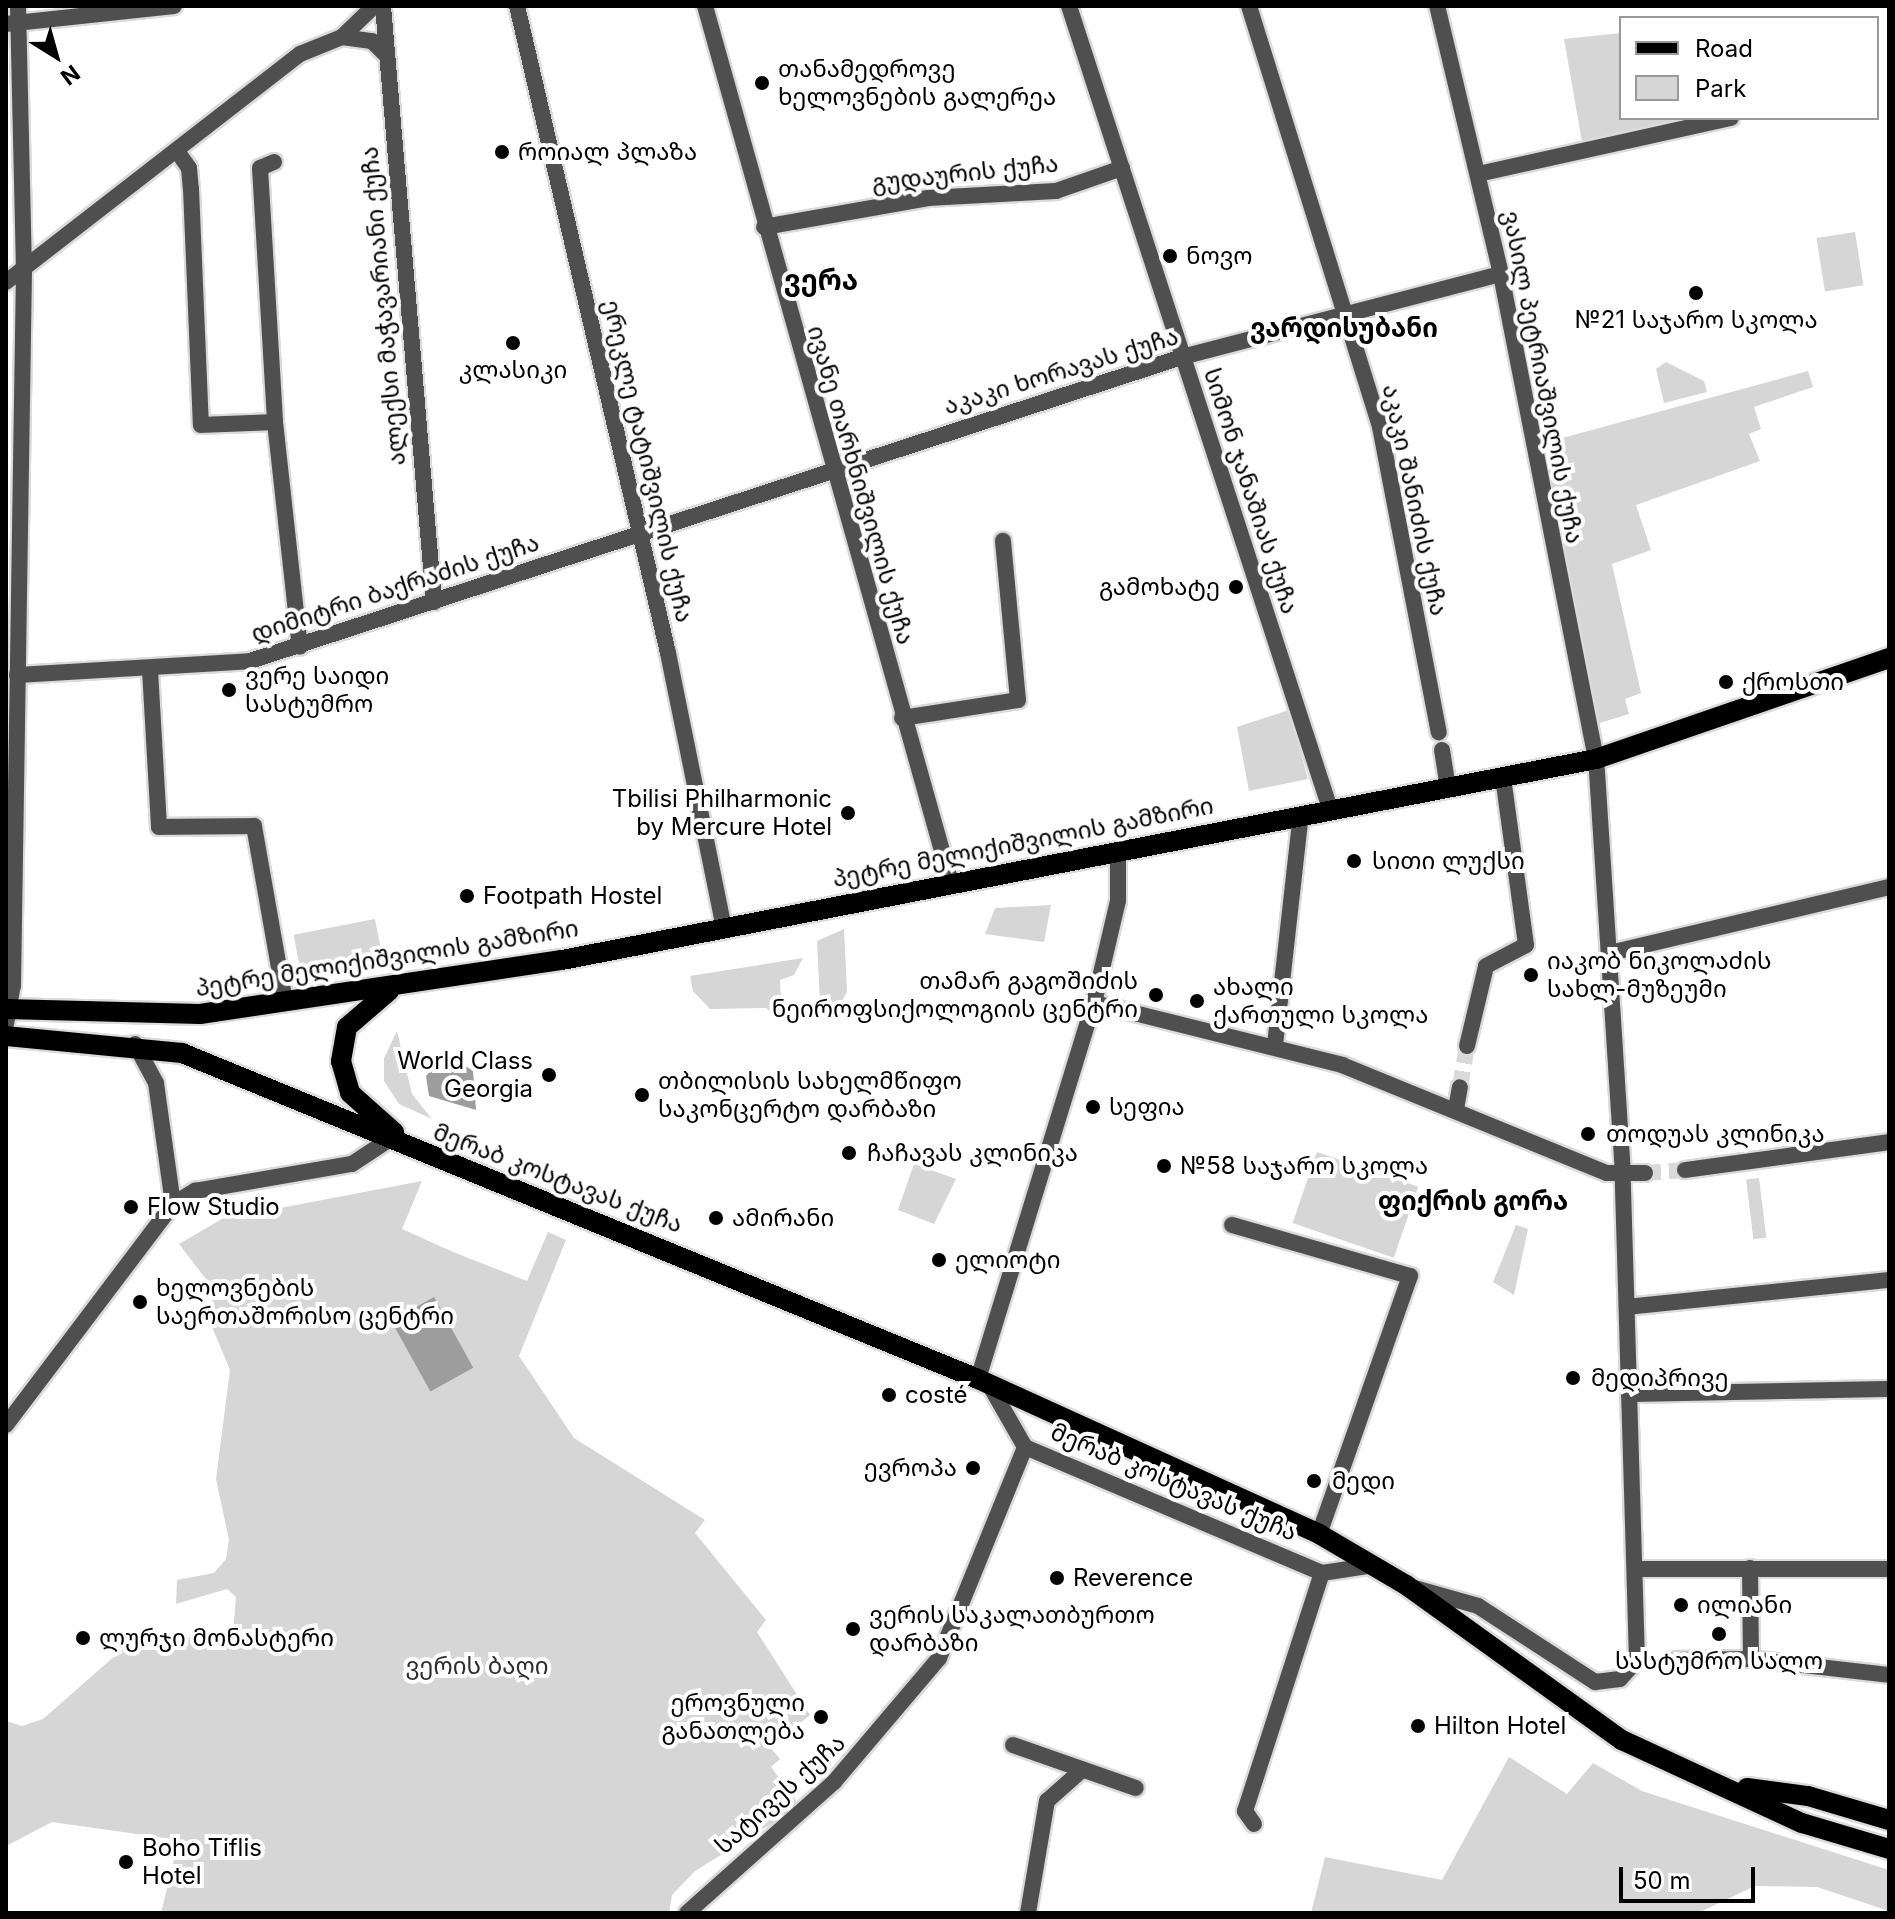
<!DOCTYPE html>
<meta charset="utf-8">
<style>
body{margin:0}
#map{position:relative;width:1895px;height:1919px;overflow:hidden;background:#fff;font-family:Inter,"Noto Sans Georgian",sans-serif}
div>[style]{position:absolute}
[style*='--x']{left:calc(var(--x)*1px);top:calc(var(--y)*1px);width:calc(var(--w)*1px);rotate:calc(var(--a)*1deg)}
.green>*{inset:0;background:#d6d6d6;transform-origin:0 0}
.water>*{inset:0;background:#9d9d9d;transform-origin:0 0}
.minor-tunnel>*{height:16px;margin-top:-8px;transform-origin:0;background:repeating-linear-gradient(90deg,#d9d9d9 0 16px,transparent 0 24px)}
.roads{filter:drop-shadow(2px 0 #dbdbdb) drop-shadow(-2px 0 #dbdbdb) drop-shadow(0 2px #dbdbdb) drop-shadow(0 -2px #dbdbdb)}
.minor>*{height:16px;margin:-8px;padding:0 8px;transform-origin:8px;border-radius:8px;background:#4f4f4f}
.tertiary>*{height:16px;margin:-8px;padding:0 8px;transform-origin:8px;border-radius:8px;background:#4f4f4f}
.primary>*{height:20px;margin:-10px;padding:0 10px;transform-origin:10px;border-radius:10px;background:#000}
.dots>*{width:22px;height:22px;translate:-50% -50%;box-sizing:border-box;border:4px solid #fff;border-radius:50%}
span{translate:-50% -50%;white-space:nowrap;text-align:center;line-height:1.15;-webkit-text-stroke:8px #fff;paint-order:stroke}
.poi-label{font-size:24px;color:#000}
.left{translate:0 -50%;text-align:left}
.right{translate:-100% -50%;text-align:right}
.street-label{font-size:24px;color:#000}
.park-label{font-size:24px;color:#2d2d2d}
.neighbourhood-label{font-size:26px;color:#000;font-weight:700}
.quarter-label{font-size:28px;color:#000;font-weight:700}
.frame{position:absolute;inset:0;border:8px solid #000;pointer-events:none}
.legend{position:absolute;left:1619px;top:16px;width:260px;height:104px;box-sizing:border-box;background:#fff;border:2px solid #999;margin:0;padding:10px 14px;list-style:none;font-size:24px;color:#000}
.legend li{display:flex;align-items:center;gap:16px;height:40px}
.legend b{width:40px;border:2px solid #999}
.north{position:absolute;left:16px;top:16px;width:80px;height:80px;-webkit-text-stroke:6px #fff;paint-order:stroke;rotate:143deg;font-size:22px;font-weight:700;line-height:32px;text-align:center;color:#000}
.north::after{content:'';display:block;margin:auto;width:28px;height:36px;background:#000;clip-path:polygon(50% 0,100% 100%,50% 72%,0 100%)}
.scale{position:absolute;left:1619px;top:1867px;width:136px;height:36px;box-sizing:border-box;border:4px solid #000;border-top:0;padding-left:10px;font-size:24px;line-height:28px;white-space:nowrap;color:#000;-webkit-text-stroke:6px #fff;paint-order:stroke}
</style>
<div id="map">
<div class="green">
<div style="clip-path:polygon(1621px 33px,1621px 118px,1703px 118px,1582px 142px,1564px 39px)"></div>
<div style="left:1855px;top:232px;width:54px;height:39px;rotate:81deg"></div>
<div style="clip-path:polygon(1666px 362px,1704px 381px,1707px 392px,1664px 403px,1656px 369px)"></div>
<div style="clip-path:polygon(1808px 371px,1813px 387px,1754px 407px,1761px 429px,1749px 434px,1760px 461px,1636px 505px,1651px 550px,1612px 564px,1641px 693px,1625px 699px,1629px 714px,1593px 725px,1544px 443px)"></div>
<div style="clip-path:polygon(1289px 710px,1308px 779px,1249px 791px,1237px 727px)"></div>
<div style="clip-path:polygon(1051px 905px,1044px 942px,985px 934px,995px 908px)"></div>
<div style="left:375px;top:919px;width:33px;height:83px;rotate:79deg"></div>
<div style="clip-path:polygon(844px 929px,847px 992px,834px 1015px,831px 1004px,820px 1003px,817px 941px)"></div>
<div style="clip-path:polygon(803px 958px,794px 975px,780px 980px,782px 1022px,766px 1008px,710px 1009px,693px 991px,690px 976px)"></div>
<div style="clip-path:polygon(397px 1031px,412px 1094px,432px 1119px,399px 1104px,384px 1081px,384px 1058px)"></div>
<div style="left:1317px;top:1152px;width:107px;height:75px;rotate:19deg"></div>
<div style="clip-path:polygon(914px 1164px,956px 1179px,934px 1224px,898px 1210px)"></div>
<div style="left:1759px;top:1178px;width:60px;height:13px;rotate:83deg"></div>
<div style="clip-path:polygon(422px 1181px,402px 1229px,453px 1252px,527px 1281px,548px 1232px,566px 1240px,519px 1356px,574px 1438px,705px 1520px,695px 1533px,766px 1620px,757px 1632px,810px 1715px,770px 1747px,780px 1759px,771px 1767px,800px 1806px,695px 1871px,672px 1895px,669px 1913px,161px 1913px,179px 1840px,52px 1822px,6px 1846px,6px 1721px,22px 1726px,43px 1719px,142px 1632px,166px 1640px,233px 1632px,236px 1597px,227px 1589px,176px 1604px,177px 1580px,214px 1573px,226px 1559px,229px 1540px,216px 1479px,230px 1370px,207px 1315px,215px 1291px,179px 1244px,222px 1219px)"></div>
<div style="clip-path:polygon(1516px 1225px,1528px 1229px,1514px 1295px,1493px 1282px)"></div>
<div style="clip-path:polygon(1509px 1757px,1567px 1794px,1593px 1763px,1642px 1791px,1889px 1870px,1889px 1911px,1817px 1887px,1755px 1886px,1698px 1913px,1311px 1913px,1325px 1857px,1442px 1880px)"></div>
</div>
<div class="water">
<div style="clip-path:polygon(439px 1061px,457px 1060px,473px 1071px,476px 1110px,429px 1096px,426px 1076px)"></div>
<div style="left:434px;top:1297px;width:81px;height:49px;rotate:61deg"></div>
</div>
<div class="minor-tunnel">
<div style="--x:1460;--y:1087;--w:42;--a:-80.3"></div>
<div style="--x:1645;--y:1173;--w:40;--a:-4.3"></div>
</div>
<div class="roads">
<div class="minor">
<div style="--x:18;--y:6;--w:262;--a:88.7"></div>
<div style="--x:383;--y:6;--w:598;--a:85.11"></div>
<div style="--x:517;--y:6;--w:664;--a:76.86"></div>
<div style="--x:668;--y:653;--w:281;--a:78.5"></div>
<div style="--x:705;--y:6;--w:911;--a:74.33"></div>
<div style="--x:1069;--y:6;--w:844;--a:71.99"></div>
<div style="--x:1249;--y:6;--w:441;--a:72.7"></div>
<div style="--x:1380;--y:427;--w:311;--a:79.1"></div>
<div style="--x:342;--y:37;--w:30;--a:8"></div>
<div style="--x:372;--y:41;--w:20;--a:45"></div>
<div style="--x:177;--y:151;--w:21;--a:55"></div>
<div style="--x:189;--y:168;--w:21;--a:85"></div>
<div style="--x:191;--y:189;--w:236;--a:87.6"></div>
<div style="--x:201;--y:425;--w:74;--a:-2.3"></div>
<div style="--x:274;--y:162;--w:15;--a:157"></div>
<div style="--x:260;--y:168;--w:254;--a:86.6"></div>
<div style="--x:275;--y:422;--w:226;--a:83.7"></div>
<div style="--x:1478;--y:174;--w:259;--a:-12.5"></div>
<div style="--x:764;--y:227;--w:167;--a:-10"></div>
<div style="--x:928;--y:198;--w:128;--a:-3.1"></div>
<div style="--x:1056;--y:191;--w:70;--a:-19.2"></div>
<div style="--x:150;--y:670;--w:157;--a:86.7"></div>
<div style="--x:159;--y:827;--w:95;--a:-0.6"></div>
<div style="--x:254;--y:826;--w:178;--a:80"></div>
<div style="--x:17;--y:675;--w:233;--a:-3.4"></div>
<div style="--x:250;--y:661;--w:980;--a:-18.07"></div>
<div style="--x:1182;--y:357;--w:330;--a:-14.6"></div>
<div style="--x:902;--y:718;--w:117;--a:-8.8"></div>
<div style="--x:1018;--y:700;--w:160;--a:-95.4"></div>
<div style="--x:1442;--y:750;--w:38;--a:81"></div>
<div style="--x:1610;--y:953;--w:287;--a:-13.3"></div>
<div style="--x:1094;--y:1003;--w:256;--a:14"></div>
<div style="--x:1342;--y:1065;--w:286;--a:22.2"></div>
<div style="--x:1607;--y:1173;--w:38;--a:0"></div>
<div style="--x:135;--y:1044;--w:44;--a:61.7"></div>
<div style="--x:156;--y:1083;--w:122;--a:82"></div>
<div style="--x:1275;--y:1045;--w:231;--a:-83.6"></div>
<div style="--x:1467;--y:1046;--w:82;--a:-76.6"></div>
<div style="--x:1486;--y:966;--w:45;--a:-27.7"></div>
<div style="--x:1526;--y:945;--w:169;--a:-97.8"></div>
<div style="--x:1456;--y:1109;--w:22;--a:-80"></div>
<div style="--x:1685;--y:1170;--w:206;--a:-7.8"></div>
<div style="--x:1232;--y:1225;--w:185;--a:16"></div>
<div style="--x:1410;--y:1276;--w:274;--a:109.4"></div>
<div style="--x:1627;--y:1307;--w:263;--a:-5.9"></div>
<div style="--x:978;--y:1379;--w:393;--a:-72.9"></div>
<div style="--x:1094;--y:1003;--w:105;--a:-76.8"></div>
<div style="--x:1118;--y:901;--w:50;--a:-90"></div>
<div style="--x:989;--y:1384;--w:73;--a:60.3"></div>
<div style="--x:1025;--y:1447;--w:323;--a:23"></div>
<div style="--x:1322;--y:1573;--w:54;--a:-8.6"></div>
<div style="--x:1629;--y:1394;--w:260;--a:-1.1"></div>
<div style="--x:6;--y:1425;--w:277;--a:-52.9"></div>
<div style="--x:173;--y:1204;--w:26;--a:-31"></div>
<div style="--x:195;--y:1191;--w:159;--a:-9.8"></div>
<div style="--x:352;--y:1164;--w:45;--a:-33.3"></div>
<div style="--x:1750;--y:1568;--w:91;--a:89.4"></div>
<div style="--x:1635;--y:1569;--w:254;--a:0"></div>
<div style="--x:1672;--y:1660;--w:79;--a:-0.7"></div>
<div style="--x:1751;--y:1659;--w:139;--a:6.6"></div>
<div style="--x:1013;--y:1745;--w:130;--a:19.3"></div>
<div style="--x:1254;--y:1824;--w:16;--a:-125"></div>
<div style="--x:1245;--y:1811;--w:250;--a:-72.1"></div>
<div style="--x:687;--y:1913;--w:197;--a:-41.7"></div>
<div style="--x:834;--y:1782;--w:162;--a:-49.7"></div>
<div style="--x:939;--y:1658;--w:228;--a:-67.8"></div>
<div style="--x:1028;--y:1913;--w:114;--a:-80.4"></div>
<div style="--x:1047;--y:1801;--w:47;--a:-41.5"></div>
</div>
<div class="tertiary">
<div style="--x:6;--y:24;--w:169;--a:-6.1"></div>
<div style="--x:6;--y:282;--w:372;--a:-37.8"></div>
<div style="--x:300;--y:54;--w:45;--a:-22"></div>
<div style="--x:342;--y:37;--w:45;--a:-44.1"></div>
<div style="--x:6;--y:1024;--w:39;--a:-80"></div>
<div style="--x:13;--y:986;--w:718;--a:-89.12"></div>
<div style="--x:1411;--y:1587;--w:70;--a:15.8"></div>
<div style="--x:1478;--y:1606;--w:140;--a:33"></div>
<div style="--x:1595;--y:1682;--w:25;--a:-7"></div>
<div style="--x:1620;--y:1679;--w:25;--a:-48"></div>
<div style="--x:1637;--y:1660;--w:486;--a:-91.7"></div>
<div style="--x:1623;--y:1174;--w:416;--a:-93.7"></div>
<div style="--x:1596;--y:759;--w:494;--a:-101.1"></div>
<div style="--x:1501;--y:274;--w:276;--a:-103.4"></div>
</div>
<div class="primary">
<div style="--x:389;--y:991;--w:55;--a:139.4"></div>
<div style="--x:347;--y:1027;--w:35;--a:100"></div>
<div style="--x:341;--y:1061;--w:33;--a:74"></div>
<div style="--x:350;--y:1093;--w:59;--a:41.6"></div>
<div style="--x:6;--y:1009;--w:194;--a:1.5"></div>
<div style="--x:200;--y:1014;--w:366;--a:-8.5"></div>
<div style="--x:562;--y:960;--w:1053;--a:-11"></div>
<div style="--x:1596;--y:759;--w:310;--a:-19"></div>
<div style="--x:6;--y:1036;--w:177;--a:5.5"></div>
<div style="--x:182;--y:1053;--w:860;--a:22.27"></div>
<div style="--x:978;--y:1379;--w:375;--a:24.4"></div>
<div style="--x:1319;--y:1534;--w:101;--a:30.4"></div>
<div style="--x:1406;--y:1585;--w:266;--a:35.7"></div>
<div style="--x:1622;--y:1740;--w:198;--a:24.8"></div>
<div style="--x:1802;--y:1823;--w:91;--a:16.6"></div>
<div style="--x:1747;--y:1788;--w:62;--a:7.5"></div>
<div style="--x:1808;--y:1796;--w:84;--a:16.5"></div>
</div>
</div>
<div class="dots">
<div style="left:762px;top:83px;background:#000"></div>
<div style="left:502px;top:152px;background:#000"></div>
<div style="left:1170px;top:256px;background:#000"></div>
<div style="left:1696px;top:293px;background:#000"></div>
<div style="left:513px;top:343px;background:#000"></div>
<div style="left:1236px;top:587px;background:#000"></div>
<div style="left:1726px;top:682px;background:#000"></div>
<div style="left:229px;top:690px;background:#000"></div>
<div style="left:848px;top:813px;background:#000"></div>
<div style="left:1354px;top:861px;background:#000"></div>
<div style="left:467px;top:896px;background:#000"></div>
<div style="left:1531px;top:975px;background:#000"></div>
<div style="left:1156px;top:995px;background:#000"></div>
<div style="left:1197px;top:1001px;background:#000"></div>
<div style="left:549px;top:1075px;background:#000"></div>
<div style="left:642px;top:1095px;background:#000"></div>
<div style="left:1093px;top:1107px;background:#000"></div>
<div style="left:1588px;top:1134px;background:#000"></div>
<div style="left:849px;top:1153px;background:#000"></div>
<div style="left:1164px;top:1166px;background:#000"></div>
<div style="left:131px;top:1207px;background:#000"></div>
<div style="left:716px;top:1218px;background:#000"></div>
<div style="left:939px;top:1260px;background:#000"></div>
<div style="left:140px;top:1302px;background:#000"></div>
<div style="left:1573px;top:1378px;background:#000"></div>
<div style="left:889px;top:1395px;background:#000"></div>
<div style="left:973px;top:1468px;background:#000"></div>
<div style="left:1314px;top:1481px;background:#000"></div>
<div style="left:1057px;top:1578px;background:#000"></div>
<div style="left:1681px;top:1605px;background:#000"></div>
<div style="left:853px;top:1629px;background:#000"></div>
<div style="left:1719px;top:1634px;background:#000"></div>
<div style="left:83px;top:1638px;background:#000"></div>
<div style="left:821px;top:1717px;background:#000"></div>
<div style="left:1418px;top:1726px;background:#000"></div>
<div style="left:126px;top:1862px;background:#000"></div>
</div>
<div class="poi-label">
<span class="left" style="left:778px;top:83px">თანამედროვე<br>ხელოვნების გალერეა</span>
<span class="left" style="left:518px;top:152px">როიალ პლაზა</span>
<span class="left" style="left:1186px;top:256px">ნოვო</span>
<span style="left:1696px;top:320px">№21 საჯარო სკოლა</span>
<span style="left:513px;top:370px">კლასიკი</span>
<span class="right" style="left:1220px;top:587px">გამოხატე</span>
<span class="left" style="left:245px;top:690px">ვერე საიდი<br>სასტუმრო</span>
<span class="left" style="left:1742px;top:682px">ქროსთი</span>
<span class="right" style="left:832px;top:813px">Tbilisi Philharmonic<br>by Mercure Hotel</span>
<span class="left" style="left:1372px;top:861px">სითი ლუქსი</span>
<span class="left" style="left:483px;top:896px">Footpath Hostel</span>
<span class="left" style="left:1547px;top:975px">იაკობ ნიკოლაძის<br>სახლ-მუზეუმი</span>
<span class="right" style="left:1138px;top:995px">თამარ გაგოშიძის<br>ნეიროფსიქოლოგიის ცენტრი</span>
<span class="left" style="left:1213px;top:1001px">ახალი<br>ქართული სკოლა</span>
<span class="right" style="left:533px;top:1075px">World Class<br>Georgia</span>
<span class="left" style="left:658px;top:1095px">თბილისის სახელმწიფო<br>საკონცერტო დარბაზი</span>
<span class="left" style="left:1109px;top:1107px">სეფია</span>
<span class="left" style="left:1606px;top:1134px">თოდუას კლინიკა</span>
<span class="left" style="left:867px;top:1153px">ჩაჩავას კლინიკა</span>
<span class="left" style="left:1180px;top:1166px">№58 საჯარო სკოლა</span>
<span class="left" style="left:147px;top:1207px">Flow Studio</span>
<span class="left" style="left:732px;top:1218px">ამირანი</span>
<span class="left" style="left:955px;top:1260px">ელიოტი</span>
<span class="left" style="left:156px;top:1302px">ხელოვნების<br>საერთაშორისო ცენტრი</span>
<span class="left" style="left:1591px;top:1378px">მედიპრივე</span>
<span class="left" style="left:905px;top:1395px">costé</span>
<span class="right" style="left:957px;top:1468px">ევროპა</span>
<span class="left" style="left:1332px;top:1481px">მედი</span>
<span class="left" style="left:1073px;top:1578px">Reverence</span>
<span class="left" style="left:1697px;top:1605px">ილიანი</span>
<span class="left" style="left:869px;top:1629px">ვერის საკალათბურთო<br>დარბაზი</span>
<span class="left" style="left:99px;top:1638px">ლურჯი მონასტერი</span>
<span style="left:1719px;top:1661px">სასტუმრო სალო</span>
<span class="right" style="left:805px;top:1717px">ეროვნული<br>განათლება</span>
<span class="left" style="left:1434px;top:1726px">Hilton Hotel</span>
<span class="left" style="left:142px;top:1862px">Boho Tiflis<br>Hotel</span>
</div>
<div class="street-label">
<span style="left:965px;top:173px;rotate:-6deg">გუდაურის ქუჩა</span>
<span style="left:383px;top:306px;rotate:-95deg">ალექსი მაჭავარიანი ქუჩა</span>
<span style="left:1061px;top:371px;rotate:-17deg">აკაკი ხორავას ქუჩა</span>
<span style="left:1543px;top:377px;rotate:79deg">ვასილ პეტრიაშვილის ქუჩა</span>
<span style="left:648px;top:461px;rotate:77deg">ერეკლე ტატიშვილის ქუჩა</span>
<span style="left:861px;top:485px;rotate:74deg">ივანე თარხნიშვილის ქუჩა</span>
<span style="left:1251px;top:491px;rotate:72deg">სიმონ ჯანაშიას ქუჩა</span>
<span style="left:1415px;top:500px;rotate:78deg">აკაკი შანიძის ქუჩა</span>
<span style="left:395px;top:588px;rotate:-18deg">დიმიტრი ბაქრაძის ქუჩა</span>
<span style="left:1023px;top:842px;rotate:-11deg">პეტრე მელიქიშვილის გამზირი</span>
<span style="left:387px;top:958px;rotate:-9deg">პეტრე მელიქიშვილის გამზირი</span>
<span style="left:558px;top:1178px;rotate:21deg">მერაბ კოსტავას ქუჩა</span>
<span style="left:1174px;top:1482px;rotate:23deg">მერაბ კოსტავას ქუჩა</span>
<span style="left:780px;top:1794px;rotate:-42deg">სატივეს ქუჩა</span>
</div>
<div class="park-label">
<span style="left:477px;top:1666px">ვერის ბაღი</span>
</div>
<div class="neighbourhood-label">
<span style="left:1344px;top:328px">ვარდისუბანი</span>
<span style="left:1473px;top:1201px">ფიქრის გორა</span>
</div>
<div class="quarter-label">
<span style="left:821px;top:280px">ვერა</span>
</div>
<div class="frame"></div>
<ul class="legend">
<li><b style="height:10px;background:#000"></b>Road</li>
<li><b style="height:22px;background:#d6d6d6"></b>Park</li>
</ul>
<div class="north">N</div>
<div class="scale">50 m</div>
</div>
